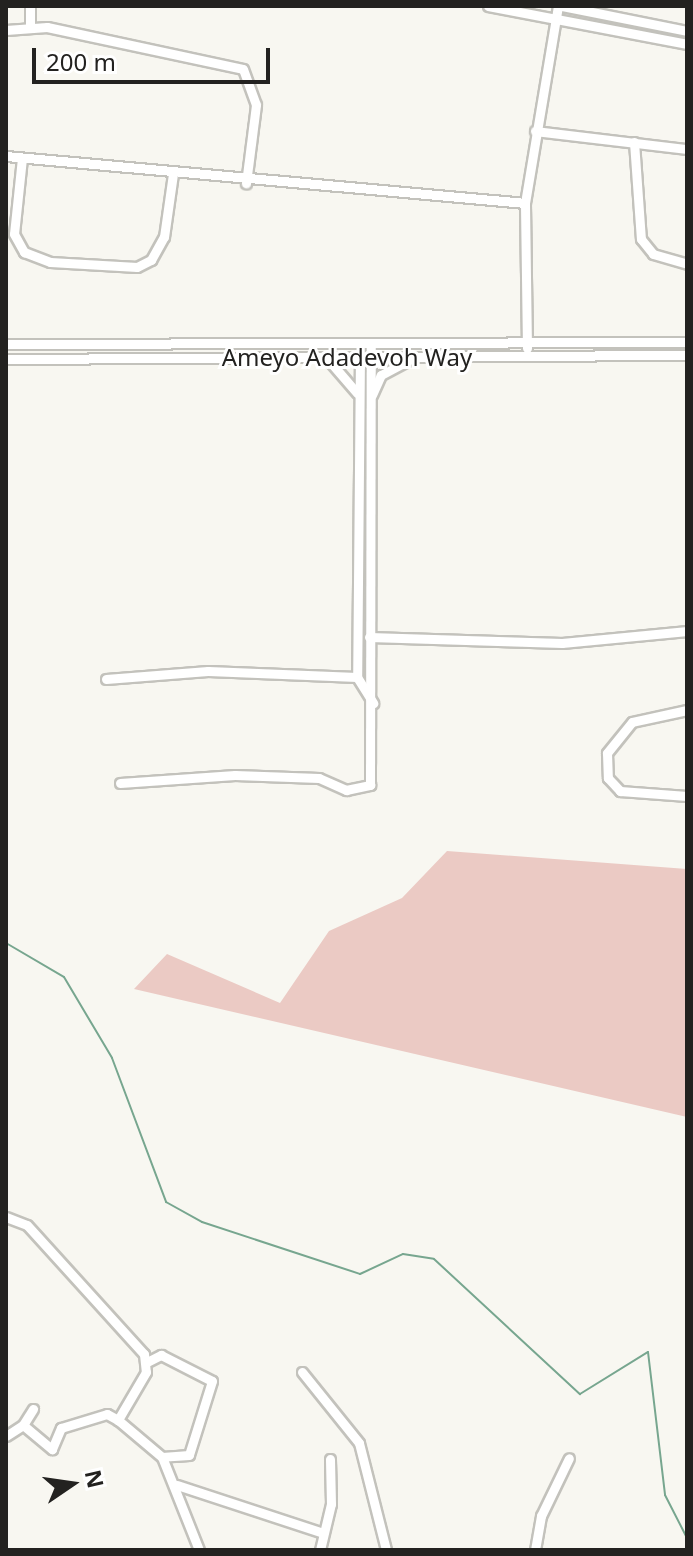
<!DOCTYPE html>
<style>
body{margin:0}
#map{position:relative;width:693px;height:1556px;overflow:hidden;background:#f8f7f1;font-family:"Noto Sans",sans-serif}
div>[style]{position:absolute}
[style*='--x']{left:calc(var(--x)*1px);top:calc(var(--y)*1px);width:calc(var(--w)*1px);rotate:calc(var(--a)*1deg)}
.green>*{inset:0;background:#ebcac4}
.stream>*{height:2px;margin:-1px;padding:0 1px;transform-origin:1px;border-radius:1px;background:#77a68f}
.roads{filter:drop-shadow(2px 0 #c3c2bc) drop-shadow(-2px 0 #c3c2bc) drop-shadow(0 2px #c3c2bc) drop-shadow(0 -2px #c3c2bc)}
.minor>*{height:9px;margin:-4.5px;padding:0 4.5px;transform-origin:4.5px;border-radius:4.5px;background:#fff}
span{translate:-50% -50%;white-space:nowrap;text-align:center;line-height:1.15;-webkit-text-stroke:6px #fff;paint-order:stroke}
.street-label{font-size:24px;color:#232220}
.frame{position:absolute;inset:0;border:8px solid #232220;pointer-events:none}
.north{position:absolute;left:32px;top:1444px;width:80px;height:80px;-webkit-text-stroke:6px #fff;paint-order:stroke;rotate:77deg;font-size:22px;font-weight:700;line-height:32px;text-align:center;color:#232220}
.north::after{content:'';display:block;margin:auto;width:28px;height:36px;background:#232220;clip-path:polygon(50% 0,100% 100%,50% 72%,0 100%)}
.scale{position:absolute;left:32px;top:48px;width:238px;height:36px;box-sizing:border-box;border:4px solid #232220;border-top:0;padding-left:10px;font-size:24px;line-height:28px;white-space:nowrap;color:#232220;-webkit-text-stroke:6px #fff;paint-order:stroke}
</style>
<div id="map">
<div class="green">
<div style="clip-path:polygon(447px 851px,687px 869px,687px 1117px,134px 989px,167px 954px,280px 1003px,329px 931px,402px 898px)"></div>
</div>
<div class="stream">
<div style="--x:6;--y:943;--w:67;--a:30.4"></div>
<div style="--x:64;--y:977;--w:94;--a:59.3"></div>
<div style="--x:112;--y:1058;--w:154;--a:69.4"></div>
<div style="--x:166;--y:1202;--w:41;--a:29.1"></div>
<div style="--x:202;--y:1222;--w:166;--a:18.2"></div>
<div style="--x:360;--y:1274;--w:47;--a:-24.9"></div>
<div style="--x:403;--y:1254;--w:31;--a:9"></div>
<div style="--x:434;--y:1259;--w:199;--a:42.8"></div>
<div style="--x:580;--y:1394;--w:80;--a:-31.7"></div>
<div style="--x:648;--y:1352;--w:144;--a:83.2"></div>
<div style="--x:665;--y:1495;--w:48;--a:62.9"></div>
</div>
<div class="roads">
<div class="minor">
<div style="--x:30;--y:6;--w:19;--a:90"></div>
<div style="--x:488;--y:6;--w:203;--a:10.8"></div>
<div style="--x:562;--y:6;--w:127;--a:11.3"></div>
<div style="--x:6;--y:30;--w:41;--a:-4.2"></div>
<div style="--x:47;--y:27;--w:200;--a:12.1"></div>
<div style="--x:243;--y:69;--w:38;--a:70"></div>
<div style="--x:256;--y:105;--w:79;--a:97.3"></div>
<div style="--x:535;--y:131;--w:153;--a:6.8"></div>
<div style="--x:634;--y:142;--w:97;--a:85.9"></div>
<div style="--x:641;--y:239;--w:19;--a:51"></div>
<div style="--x:653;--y:254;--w:35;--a:16"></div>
<div style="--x:6;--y:156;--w:521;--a:5.17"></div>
<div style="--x:22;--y:158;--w:76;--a:96"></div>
<div style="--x:14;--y:234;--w:21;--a:61"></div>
<div style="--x:24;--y:252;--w:28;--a:21"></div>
<div style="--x:50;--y:262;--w:87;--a:3.3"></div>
<div style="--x:137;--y:267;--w:16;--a:-27"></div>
<div style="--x:151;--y:260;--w:26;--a:-61"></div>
<div style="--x:164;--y:237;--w:64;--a:-81.9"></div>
<div style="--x:6;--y:344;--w:681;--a:-0.17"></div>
<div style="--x:527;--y:348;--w:145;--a:-90.8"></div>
<div style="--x:525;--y:203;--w:200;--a:-80.5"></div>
<div style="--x:360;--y:354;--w:323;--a:90.5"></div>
<div style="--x:357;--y:677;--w:31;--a:58"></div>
<div style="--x:326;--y:357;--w:48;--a:49.3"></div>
<div style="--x:6;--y:359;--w:681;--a:-0.34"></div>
<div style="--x:372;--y:395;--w:22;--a:-66"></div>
<div style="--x:381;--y:375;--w:32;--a:-28"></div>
<div style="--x:369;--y:637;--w:193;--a:1.8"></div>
<div style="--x:562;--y:643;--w:126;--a:-5.5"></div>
<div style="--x:106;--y:679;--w:102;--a:-4.5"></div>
<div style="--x:208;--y:671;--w:149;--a:2.3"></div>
<div style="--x:687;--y:710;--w:56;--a:167.7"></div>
<div style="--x:632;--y:722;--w:40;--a:129"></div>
<div style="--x:607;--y:753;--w:25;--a:88"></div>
<div style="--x:608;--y:778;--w:18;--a:47"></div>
<div style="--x:620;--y:791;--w:67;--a:4.3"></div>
<div style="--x:120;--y:783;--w:115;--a:-4"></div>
<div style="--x:235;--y:775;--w:84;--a:2"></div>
<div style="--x:319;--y:778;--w:30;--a:24"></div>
<div style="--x:346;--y:790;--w:25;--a:-12"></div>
<div style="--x:370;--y:785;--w:442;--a:-89.9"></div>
<div style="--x:6;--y:1217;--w:22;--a:21"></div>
<div style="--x:27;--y:1225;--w:174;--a:47.8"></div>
<div style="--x:144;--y:1354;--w:18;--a:84"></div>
<div style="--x:146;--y:1372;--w:56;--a:120.3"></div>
<div style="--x:118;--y:1420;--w:57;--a:40.1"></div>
<div style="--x:162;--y:1457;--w:100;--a:68.3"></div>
<div style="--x:147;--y:1362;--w:16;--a:-27"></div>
<div style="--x:161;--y:1355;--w:57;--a:27"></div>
<div style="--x:212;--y:1381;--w:77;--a:107.3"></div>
<div style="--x:189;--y:1455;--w:27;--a:176"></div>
<div style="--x:302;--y:1372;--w:91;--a:51.2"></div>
<div style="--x:359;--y:1443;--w:110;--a:75.8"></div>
<div style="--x:23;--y:1425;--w:19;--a:-58"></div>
<div style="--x:6;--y:1436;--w:20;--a:-33"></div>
<div style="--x:23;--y:1425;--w:38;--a:40"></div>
<div style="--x:52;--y:1449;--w:23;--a:-67"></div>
<div style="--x:61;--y:1428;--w:48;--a:-16.9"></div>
<div style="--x:107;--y:1414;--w:13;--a:29"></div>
<div style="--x:177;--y:1485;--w:154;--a:18.2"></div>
<div style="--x:320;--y:1550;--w:47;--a:-76.6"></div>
<div style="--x:331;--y:1504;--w:45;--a:-91.3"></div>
<div style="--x:535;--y:1550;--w:35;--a:-80"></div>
<div style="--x:541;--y:1516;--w:64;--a:-64.2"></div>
</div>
</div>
<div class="street-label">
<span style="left:347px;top:357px">Ameyo Adadevoh Way</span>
</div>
<div class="frame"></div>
<div class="north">N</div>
<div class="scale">200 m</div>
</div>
